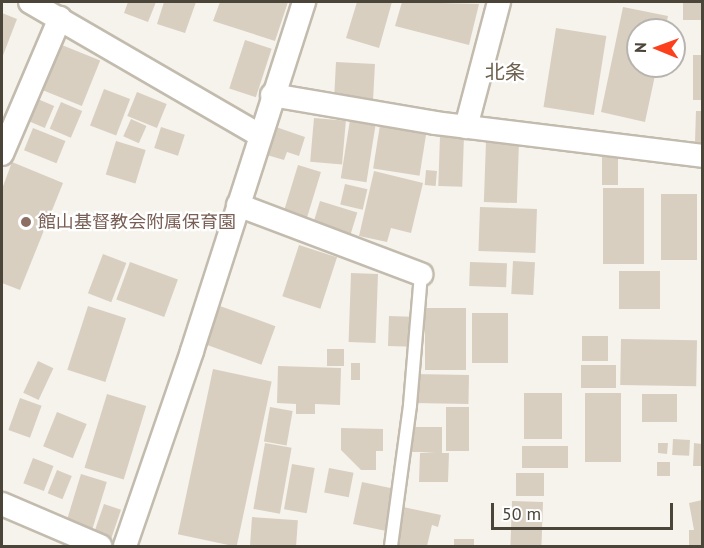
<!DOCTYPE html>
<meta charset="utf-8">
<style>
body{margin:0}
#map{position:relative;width:704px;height:548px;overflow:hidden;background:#f6f3ec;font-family:"PT Sans","Noto Sans JP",sans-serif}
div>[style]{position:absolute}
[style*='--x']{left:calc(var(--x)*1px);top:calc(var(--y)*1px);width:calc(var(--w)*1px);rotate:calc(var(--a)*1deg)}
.building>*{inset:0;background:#d8cfc1;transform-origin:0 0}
.roads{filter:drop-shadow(2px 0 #c2bbae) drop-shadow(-2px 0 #c2bbae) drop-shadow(0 2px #c2bbae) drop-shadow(0 -2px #c2bbae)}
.lane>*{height:12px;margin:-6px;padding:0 6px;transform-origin:6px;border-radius:6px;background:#fff}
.street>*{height:22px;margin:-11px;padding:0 11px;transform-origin:11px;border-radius:11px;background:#fff}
.dots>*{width:16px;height:16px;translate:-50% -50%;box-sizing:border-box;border:3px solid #fff;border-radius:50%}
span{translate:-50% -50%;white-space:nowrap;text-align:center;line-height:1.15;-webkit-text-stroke:4.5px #fff;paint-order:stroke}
.education-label{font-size:18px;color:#785e54}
.left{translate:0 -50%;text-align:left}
.neighbourhood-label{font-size:20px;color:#6e6250}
.frame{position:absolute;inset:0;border:3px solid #4b4439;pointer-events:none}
.north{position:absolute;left:626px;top:18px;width:60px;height:60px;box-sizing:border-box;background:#fff;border:2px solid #b7b4b0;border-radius:50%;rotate:271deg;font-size:16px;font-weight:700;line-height:24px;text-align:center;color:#4b4439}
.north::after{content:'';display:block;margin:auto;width:21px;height:27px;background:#fc3f1d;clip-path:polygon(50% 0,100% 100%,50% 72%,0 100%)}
.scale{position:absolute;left:491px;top:503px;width:182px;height:27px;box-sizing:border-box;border:3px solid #4b4439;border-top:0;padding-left:8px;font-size:18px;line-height:21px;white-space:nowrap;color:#4b4439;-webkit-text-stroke:4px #fff;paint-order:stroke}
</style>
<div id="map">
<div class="building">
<div style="clip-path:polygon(128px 2px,156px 2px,148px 22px,124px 13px)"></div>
<div style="clip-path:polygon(164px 2px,196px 2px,185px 33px,157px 24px)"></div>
<div style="clip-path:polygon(220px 2px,288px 2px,275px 41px,213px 21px)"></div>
<div style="clip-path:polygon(357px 2px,392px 2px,379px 48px,346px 38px)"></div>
<div style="clip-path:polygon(402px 2px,479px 4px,469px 45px,395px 26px)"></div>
<div style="left:683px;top:2px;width:19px;height:18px"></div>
<div style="clip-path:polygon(623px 7px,668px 16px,665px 30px,638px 30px,638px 66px,657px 66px,645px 122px,601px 112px)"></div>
<div style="clip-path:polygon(2px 13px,17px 19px,2px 58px)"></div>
<div style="left:556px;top:28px;width:51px;height:80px;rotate:9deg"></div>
<div style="left:245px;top:40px;width:28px;height:51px;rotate:18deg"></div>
<div style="left:52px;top:41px;width:52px;height:49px;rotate:22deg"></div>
<div style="left:693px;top:55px;width:9px;height:45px"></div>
<div style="left:336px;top:62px;width:39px;height:36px;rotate:3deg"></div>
<div style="left:104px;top:89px;width:28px;height:39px;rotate:21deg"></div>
<div style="left:137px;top:92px;width:32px;height:26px;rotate:22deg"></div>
<div style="left:33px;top:97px;width:23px;height:24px;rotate:23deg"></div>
<div style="left:61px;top:102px;width:23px;height:29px;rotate:23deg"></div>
<div style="clip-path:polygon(696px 111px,702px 111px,702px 143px,695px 142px)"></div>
<div style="left:314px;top:118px;width:32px;height:44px;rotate:5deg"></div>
<div style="left:131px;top:119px;width:17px;height:19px;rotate:24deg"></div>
<div style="left:350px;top:120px;width:26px;height:59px;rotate:9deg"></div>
<div style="left:380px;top:125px;width:47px;height:44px;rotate:9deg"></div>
<div style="left:161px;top:127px;width:25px;height:22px;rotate:18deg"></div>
<div style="clip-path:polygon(276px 127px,305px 137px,299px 156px,287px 152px,284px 160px,267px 155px)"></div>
<div style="left:33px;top:128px;width:35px;height:24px;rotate:22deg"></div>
<div style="left:440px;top:136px;width:24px;height:50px;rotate:2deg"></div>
<div style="left:116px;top:141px;width:31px;height:35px;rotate:17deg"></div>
<div style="left:486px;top:141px;width:33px;height:61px;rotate:2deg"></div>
<div style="left:602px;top:154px;width:16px;height:31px"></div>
<div style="clip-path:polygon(12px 162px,63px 183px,20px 290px,2px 283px,2px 189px)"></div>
<div style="left:298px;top:165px;width:24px;height:52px;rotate:17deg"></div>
<div style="left:426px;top:170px;width:11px;height:15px;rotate:5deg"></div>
<div style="clip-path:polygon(374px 171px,423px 183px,411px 233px,391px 228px,387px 242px,359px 236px)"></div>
<div style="left:345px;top:184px;width:23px;height:21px;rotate:13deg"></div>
<div style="left:603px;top:188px;width:41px;height:76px"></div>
<div style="left:661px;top:194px;width:36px;height:66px"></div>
<div style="left:320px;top:201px;width:39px;height:25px;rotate:17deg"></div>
<div style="left:480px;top:207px;width:57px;height:44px;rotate:2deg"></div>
<div style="left:299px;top:245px;width:40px;height:54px;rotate:18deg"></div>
<div style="left:103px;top:254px;width:25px;height:42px;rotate:21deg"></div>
<div style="left:513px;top:261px;width:22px;height:33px;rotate:3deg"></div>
<div style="left:130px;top:262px;width:51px;height:40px;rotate:20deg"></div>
<div style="left:470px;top:262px;width:37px;height:24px;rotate:2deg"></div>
<div style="left:619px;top:271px;width:41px;height:38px"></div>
<div style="left:351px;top:273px;width:27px;height:69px;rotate:2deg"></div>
<div style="left:88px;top:306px;width:40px;height:67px;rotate:18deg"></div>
<div style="left:220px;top:306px;width:59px;height:41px;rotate:20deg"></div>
<div style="left:425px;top:308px;width:41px;height:62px"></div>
<div style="left:472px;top:313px;width:36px;height:50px"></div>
<div style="left:389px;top:316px;width:23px;height:30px;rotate:2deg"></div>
<div style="left:582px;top:336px;width:26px;height:25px"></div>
<div style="left:621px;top:339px;width:76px;height:46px;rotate:1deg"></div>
<div style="left:327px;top:349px;width:17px;height:17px"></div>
<div style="left:38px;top:361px;width:17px;height:35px;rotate:25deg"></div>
<div style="left:351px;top:363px;width:9px;height:17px"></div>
<div style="left:581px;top:365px;width:35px;height:23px"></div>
<div style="clip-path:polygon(278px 366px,341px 368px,340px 405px,315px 404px,315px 414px,296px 414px,296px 404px,277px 403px)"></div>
<div style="left:213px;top:369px;width:60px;height:169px;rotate:12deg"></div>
<div style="left:414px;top:374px;width:55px;height:29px;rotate:1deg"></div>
<div style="left:524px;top:393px;width:38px;height:46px"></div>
<div style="left:585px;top:393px;width:36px;height:69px"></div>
<div style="left:107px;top:394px;width:41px;height:77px;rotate:17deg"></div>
<div style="left:642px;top:394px;width:35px;height:28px"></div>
<div style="left:20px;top:398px;width:23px;height:34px;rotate:20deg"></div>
<div style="left:270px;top:407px;width:23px;height:35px;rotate:10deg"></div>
<div style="left:446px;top:407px;width:23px;height:44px"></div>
<div style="left:57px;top:412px;width:32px;height:37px;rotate:22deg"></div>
<div style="clip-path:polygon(411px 427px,442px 427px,442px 453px,449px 453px,448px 482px,419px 482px,420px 453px,435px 452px,411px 452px)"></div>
<div style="clip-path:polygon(341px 428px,383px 429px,383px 451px,376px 451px,376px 470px,361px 470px,341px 450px)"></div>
<div style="left:673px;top:439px;width:17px;height:16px;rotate:3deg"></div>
<div style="left:265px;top:443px;width:27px;height:67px;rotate:10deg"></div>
<div style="clip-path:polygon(658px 443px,668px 443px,667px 454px,658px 453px)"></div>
<div style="clip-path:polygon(694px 443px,702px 444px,702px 466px,693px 466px)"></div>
<div style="left:522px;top:446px;width:46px;height:22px"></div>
<div style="left:33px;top:458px;width:22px;height:27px;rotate:21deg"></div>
<div style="left:657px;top:462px;width:13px;height:14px"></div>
<div style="left:292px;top:464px;width:23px;height:46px;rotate:10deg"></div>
<div style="left:329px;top:468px;width:25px;height:25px;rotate:11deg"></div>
<div style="left:57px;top:470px;width:16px;height:25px;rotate:22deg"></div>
<div style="left:516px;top:473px;width:28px;height:23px"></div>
<div style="left:81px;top:474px;width:27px;height:53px;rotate:17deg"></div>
<div style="left:362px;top:482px;width:35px;height:43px;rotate:12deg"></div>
<div style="clip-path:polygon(702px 500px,702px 546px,689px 546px,689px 530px,694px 530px,689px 503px)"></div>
<div style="left:512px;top:501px;width:31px;height:45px;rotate:2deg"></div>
<div style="left:104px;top:504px;width:18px;height:35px;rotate:19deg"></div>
<div style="clip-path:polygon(403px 507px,441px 515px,438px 527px,432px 525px,427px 546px,394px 546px)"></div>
<div style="left:252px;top:517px;width:46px;height:29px;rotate:4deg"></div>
<div style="left:454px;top:539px;width:20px;height:7px"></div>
</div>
<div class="roads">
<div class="lane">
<div style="--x:391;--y:546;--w:142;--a:-82.3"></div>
<div style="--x:410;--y:405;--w:131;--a:-85.2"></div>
</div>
<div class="street">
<div style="--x:30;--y:2;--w:265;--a:30.1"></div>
<div style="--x:272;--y:95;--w:165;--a:9.7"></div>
<div style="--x:435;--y:123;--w:269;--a:7"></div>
<div style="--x:466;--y:127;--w:129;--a:-75.2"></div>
<div style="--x:2;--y:154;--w:148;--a:-66.9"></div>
<div style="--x:238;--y:205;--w:196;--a:20.7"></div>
<div style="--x:2;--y:504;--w:107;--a:23.2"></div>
<div style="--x:125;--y:546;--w:206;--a:-71"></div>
<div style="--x:192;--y:351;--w:367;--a:-72.2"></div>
</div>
</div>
<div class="dots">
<div style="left:26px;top:222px;background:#8d6e63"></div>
</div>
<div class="education-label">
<span class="left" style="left:38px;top:222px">館山基督教会附属保育園</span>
</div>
<div class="neighbourhood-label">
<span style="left:505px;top:72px">北条</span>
</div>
<div class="frame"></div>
<div class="north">N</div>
<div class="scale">50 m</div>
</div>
